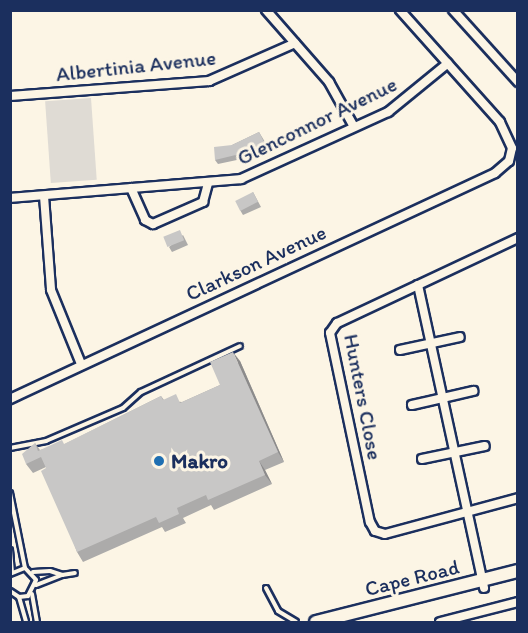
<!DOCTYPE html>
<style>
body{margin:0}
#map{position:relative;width:528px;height:633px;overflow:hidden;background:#fcf5e5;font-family:Itim,sans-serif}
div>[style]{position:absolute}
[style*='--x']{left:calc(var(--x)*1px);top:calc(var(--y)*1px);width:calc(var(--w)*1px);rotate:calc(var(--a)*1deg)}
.green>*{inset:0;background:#dfdbd4;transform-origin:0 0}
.roads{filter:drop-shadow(2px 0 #1b2f5e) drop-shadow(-2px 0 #1b2f5e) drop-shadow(0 2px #1b2f5e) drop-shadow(0 -2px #1b2f5e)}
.service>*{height:4px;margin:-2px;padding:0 2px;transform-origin:2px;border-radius:2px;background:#fcf5e5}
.minor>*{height:8px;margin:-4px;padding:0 4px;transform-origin:4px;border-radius:4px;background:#fcf5e5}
.primary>*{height:12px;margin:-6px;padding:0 6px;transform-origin:6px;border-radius:6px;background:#fcf5e5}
.wall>*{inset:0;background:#acabaa}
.shaded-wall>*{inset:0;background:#8c8b8b}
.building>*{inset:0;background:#c8c7c6;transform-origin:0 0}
.dots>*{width:16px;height:16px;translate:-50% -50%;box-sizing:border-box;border:3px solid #fcf5e5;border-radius:50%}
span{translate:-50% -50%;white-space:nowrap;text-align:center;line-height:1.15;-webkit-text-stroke:6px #fcf5e5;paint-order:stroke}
.street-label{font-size:21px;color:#1b2f5e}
.poi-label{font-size:21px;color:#1b2f5e;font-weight:700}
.left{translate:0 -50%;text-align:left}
.frame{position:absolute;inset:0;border:12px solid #1b2f5e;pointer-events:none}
</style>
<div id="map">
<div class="green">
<div style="left:91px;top:98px;width:82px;height:46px;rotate:86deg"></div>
</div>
<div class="roads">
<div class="service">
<div style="--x:10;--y:448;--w:37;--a:-11"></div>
<div style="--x:46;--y:441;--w:84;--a:-23.2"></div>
<div style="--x:123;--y:408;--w:24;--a:-42"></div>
<div style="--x:141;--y:392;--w:109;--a:-24.9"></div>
<div style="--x:10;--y:493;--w:76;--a:78.7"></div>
<div style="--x:10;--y:550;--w:21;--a:85"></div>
<div style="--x:33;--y:572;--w:17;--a:-3"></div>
<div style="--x:50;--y:571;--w:13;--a:18"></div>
<div style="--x:62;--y:575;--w:28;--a:159"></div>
<div style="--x:10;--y:574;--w:16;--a:-22"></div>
<div style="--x:25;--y:568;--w:16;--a:47"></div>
<div style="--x:36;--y:580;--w:18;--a:117"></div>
<div style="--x:28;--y:596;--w:9;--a:174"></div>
<div style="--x:19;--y:597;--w:11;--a:-146"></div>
<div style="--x:62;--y:575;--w:13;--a:-9"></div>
<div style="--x:266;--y:588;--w:26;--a:62"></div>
<div style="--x:278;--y:611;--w:21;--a:31"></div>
<div style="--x:32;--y:594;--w:28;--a:80"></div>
<div style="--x:19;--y:597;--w:26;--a:74"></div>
</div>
<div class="minor">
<div style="--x:266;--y:10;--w:96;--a:48.8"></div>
<div style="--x:329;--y:82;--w:51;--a:60.9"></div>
<div style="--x:453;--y:10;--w:97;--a:47.9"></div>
<div style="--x:10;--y:96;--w:200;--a:-4.3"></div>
<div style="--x:209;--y:81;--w:94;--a:-23.8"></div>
<div style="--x:131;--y:188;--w:35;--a:66"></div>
<div style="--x:145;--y:220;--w:9;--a:27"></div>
<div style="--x:153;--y:224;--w:55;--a:-23.7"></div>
<div style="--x:203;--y:202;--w:20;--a:-75"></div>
<div style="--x:44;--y:196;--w:94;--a:85.7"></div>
<div style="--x:51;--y:290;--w:80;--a:67.9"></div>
<div style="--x:10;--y:198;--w:232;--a:-4.7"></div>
<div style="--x:241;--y:179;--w:162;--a:-24.5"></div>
<div style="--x:388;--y:112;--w:77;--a:-39.2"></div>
<div style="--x:518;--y:238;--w:200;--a:154.8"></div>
<div style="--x:337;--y:323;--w:12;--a:125"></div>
<div style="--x:330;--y:333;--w:193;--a:78.1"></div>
<div style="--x:370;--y:522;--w:10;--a:61"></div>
<div style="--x:375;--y:531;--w:10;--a:17"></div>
<div style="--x:385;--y:534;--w:138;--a:-15.1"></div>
<div style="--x:418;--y:285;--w:310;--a:77.7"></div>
<div style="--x:400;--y:350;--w:61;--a:-12.2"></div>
<div style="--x:10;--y:399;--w:535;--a:-24.98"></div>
<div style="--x:495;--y:173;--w:18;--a:-41"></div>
<div style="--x:509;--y:161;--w:13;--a:-77"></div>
<div style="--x:512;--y:148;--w:29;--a:-115"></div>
<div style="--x:500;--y:122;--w:150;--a:-131.8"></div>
<div style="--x:412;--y:405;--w:63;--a:-12.9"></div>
<div style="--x:422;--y:459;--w:64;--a:-11.7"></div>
<div style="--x:440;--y:622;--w:81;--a:-14.4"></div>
</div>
<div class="primary">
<div style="--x:316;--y:622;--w:208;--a:-14.2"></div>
</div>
</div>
<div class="wall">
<div style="clip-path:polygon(259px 132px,268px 147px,251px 157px,218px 164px,215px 160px,232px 145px)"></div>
<div style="clip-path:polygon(253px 192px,261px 207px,243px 215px,240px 210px)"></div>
<div style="clip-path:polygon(183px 235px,188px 245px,172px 252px,169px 247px)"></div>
<div style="clip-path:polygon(240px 361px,284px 462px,265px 470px,272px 484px,214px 510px,211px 505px,183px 518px,186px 523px,165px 532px,162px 527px,83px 562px,77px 552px,46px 467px,33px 473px,26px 464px,35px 443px,40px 450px,65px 444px,161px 396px,164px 400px,182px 402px,220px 385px)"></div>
</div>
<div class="shaded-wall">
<div style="clip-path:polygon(233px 352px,240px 361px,284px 462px,278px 452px)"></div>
<div style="clip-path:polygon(259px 461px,265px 470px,272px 484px,265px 475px)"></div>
</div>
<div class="building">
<div style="clip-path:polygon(259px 132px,264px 142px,248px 152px,215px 160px,214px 147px,232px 145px)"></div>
<div style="left:253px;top:192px;width:11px;height:20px;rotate:63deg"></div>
<div style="left:180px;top:230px;width:11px;height:18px;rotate:68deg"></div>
<div style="clip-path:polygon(233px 352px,278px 452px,259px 461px,265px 475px,208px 500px,206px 495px,177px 508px,179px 514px,159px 523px,156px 517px,77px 552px,41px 471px,46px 468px,41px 457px,26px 464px,22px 454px,35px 443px,38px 451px,62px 440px,64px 444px,161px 396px,163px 400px,176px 394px,180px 403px,220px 385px,210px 362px)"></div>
</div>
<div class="dots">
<div style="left:159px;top:461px;background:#1f6fb2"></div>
</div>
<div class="street-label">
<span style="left:136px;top:66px;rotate:-6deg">Albertinia Avenue</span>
<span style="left:317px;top:121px;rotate:-26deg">Glenconnor Avenue</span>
<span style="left:256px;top:263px;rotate:-25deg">Clarkson Avenue</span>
<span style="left:363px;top:397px;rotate:79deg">Hunters Close</span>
<span style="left:412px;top:578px;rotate:-14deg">Cape Road</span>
</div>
<div class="poi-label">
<span class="left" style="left:171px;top:461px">Makro</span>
</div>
<div class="frame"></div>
</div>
